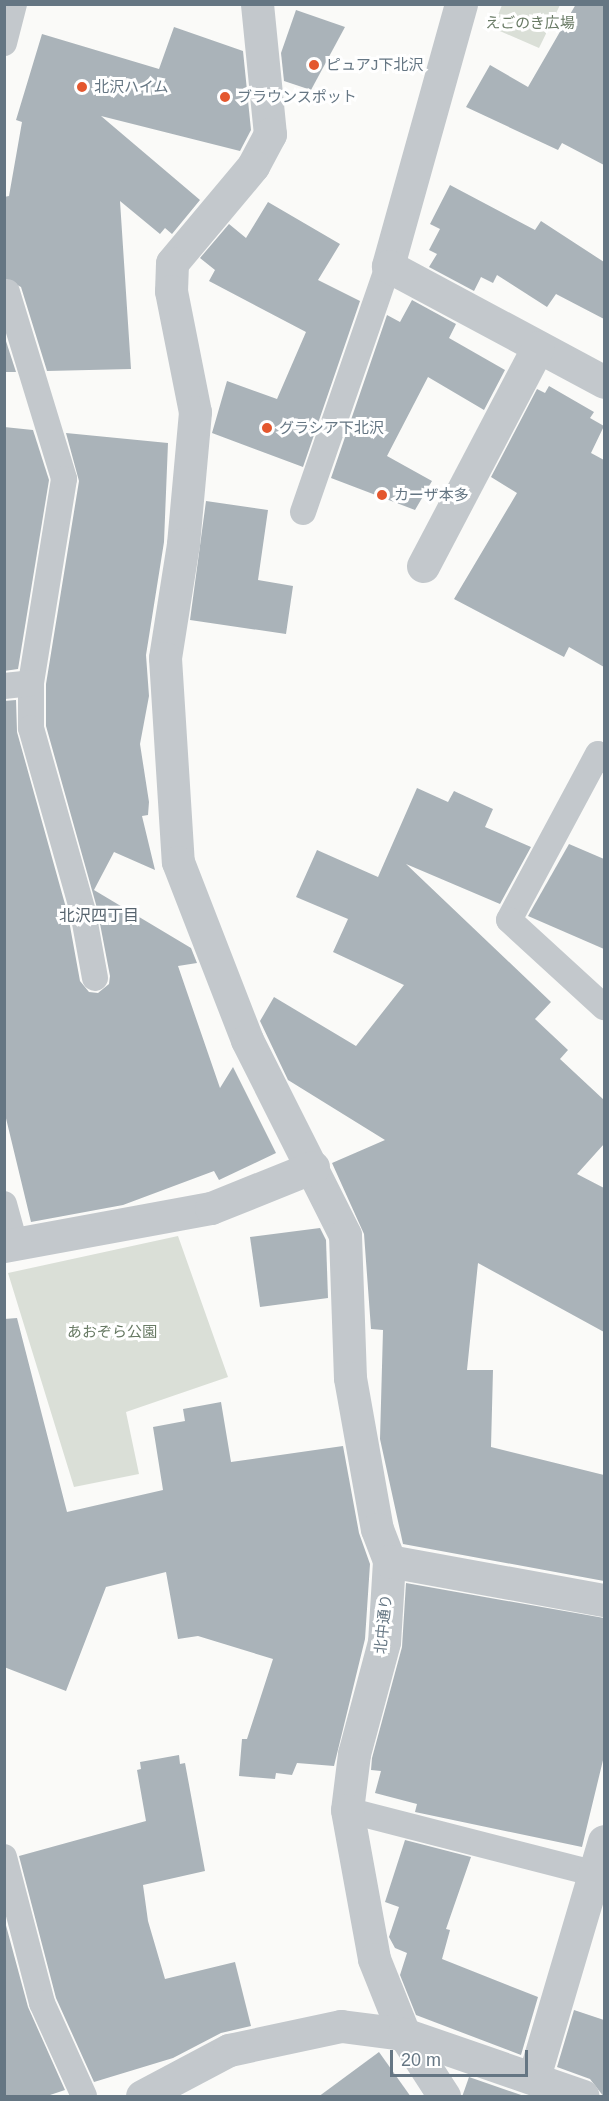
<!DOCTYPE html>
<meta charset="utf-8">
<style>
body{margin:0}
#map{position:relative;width:609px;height:2101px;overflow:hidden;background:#fafaf8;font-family:Arial,"Noto Sans JP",sans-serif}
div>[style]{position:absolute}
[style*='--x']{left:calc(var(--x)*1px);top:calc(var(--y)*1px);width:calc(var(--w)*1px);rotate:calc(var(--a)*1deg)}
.green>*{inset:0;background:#dadfd7}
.building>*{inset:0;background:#aab3b9}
.lane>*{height:26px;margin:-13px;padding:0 13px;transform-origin:13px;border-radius:13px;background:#c3c8cc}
.street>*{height:33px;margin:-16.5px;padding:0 16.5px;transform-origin:16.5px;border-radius:16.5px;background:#c3c8cc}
.dots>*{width:16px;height:16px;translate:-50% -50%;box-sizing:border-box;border:3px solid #fff;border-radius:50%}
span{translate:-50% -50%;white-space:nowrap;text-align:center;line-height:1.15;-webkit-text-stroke:6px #fff;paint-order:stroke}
.park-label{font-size:15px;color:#687a64}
.poi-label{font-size:15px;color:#657683}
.left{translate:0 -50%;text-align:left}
.street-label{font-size:15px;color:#657683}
.neighbourhood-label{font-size:16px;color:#57646e}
.frame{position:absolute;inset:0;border:6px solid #657683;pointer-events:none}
.scale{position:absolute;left:390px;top:2050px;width:138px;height:27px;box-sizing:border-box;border:3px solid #657683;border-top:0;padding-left:8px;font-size:18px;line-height:21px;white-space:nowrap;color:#657683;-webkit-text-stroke:4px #fff;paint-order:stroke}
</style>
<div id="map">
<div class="green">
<div style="clip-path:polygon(502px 5px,502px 4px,560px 5px,539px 48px,493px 28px)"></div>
<div style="clip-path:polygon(178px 1236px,228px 1377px,126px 1412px,139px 1474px,74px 1487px,8px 1273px)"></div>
</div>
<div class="building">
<div style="clip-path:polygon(576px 4px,604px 4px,604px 165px,562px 143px,558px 150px,466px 107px,490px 65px,528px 87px)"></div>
<div style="clip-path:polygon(296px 10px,345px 27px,311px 90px,284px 81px,281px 53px)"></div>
<div style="clip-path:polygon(174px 27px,243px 51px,251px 130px,240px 151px,101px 116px,200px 200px,172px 234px,165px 228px,160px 234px,120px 201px,131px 369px,47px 371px,21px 287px,4px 278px,4px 197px,9px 196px,22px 122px,16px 120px,42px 34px,159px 69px)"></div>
<div style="clip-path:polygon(450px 185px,535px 230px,541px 221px,604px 262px,604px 319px,556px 294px,547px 307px,497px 275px,493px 283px,481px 277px,474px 291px,429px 267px,437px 254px,429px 250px,440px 229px,430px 224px)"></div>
<div style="clip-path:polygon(268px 202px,340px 244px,318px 280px,360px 301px,303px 467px,212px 433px,227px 381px,277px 399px,306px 332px,209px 281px,215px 270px,200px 258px,229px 224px,246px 238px)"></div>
<div style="clip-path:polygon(412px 300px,456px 324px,449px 338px,505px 370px,484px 410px,428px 377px,387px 456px,432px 481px,415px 510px,331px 478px,387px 315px,400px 322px)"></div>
<div style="clip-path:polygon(4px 335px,16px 372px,4px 372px)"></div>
<div style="clip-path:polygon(549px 386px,594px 412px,590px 418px,604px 426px,591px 453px,604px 460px,604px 667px,569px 647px,564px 657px,454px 599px,517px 493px,491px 477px,537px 389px,545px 393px)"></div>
<div style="clip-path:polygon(4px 427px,33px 430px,49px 480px,18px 669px,4px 671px)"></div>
<div style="clip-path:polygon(66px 433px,168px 443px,164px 542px,146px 655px,149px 696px,140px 744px,149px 802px,148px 815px,142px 816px,155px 870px,114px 852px,94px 890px,191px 948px,197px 963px,178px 966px,220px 1088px,233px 1067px,276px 1153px,219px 1180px,214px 1171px,123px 1205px,31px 1222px,4px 1110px,4px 701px,16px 700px,17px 732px,68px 915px,80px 981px,89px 992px,98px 993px,109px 984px,110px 976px,97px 908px,46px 726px,46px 684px,79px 481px)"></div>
<div style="clip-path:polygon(206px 501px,268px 510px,258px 580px,293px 586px,286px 634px,190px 620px)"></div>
<div style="clip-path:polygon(417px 788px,448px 802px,454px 791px,493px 809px,485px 827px,531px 847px,500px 904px,406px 864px,551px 1002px,535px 1019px,568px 1050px,560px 1059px,604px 1100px,604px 1144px,577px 1174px,604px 1188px,604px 1332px,478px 1263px,467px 1370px,493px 1370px,491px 1447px,604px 1475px,604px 1581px,403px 1544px,380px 1439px,383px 1330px,371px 1329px,364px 1234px,332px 1163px,385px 1140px,288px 1080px,260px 1021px,274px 997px,356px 1046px,404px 985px,333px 952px,348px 919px,296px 897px,317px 850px,378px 877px)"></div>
<div style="clip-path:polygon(569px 844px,604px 859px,604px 949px,528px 916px)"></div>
<div style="clip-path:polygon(320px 1228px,326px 1240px,328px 1298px,260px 1307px,250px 1237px)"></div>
<div style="clip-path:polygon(17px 1318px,67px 1512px,163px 1490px,153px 1427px,185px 1421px,183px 1409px,221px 1402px,231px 1462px,343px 1446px,359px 1533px,370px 1564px,365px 1639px,334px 1766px,297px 1763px,292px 1775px,276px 1773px,275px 1779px,239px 1776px,242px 1739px,247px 1739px,273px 1659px,198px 1636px,178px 1639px,166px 1572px,106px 1587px,66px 1691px,4px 1667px,4px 1319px)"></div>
<div style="clip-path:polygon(406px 1583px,604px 1618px,604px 1756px,582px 1847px,415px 1812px,417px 1804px,375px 1793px,381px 1771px,371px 1770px,372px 1758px,402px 1647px)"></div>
<div style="clip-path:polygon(179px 1755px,180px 1764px,185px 1763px,205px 1871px,143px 1885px,148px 1921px,165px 1979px,235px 1962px,251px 2026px,221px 2033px,173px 2058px,94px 2082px,56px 1998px,19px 1856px,146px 1821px,137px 1770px,141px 1769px,140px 1762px)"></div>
<div style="clip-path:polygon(405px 1840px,471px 1857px,446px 1929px,450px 1930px,442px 1959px,538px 1997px,521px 2055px,416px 2015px,400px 1975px,407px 1953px,395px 1948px,389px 1937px,399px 1907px,385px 1902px)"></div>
<div style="clip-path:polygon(4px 1918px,28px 2007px,65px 2090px,44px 2097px,4px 2097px)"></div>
<div style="clip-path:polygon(574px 2010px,604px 2020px,604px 2097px,590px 2079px,557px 2067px)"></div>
<div style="clip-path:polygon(379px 2052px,411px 2097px,318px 2097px)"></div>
<div style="clip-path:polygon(469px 2077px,527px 2097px,462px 2097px)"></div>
</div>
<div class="lane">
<div style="--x:4;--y:43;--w:40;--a:-75.6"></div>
<div style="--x:7;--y:292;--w:195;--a:73"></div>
<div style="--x:64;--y:479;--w:207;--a:99.2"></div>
<div style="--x:31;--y:683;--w:45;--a:90"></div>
<div style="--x:31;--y:728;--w:191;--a:74.2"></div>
<div style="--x:83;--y:912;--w:67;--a:79.7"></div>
<div style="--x:303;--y:512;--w:260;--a:-70.9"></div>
<div style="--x:4;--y:686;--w:27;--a:-6"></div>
<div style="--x:604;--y:760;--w:8;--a:-135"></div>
<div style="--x:598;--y:754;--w:188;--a:118.2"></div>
<div style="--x:509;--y:920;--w:129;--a:42.5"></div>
<div style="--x:4;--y:1204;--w:41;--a:74.6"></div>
<div style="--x:347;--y:1810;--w:265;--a:14.4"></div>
<div style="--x:4;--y:1857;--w:151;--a:75.4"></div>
<div style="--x:42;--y:2003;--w:102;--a:65.7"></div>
</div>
<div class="street">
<div style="--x:257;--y:4;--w:131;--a:84.3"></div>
<div style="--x:270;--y:134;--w:36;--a:118"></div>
<div style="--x:253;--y:166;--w:126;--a:129.9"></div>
<div style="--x:172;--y:263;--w:28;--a:92"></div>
<div style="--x:171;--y:291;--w:123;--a:78.8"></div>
<div style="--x:195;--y:412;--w:133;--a:95.2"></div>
<div style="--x:183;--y:544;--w:115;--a:99"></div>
<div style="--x:165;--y:658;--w:204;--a:86.4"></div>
<div style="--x:178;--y:862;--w:191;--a:68.8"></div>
<div style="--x:247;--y:1040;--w:218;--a:63.3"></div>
<div style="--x:345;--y:1235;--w:143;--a:88"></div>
<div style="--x:350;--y:1378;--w:153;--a:79.9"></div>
<div style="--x:377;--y:1529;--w:34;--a:69"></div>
<div style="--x:389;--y:1561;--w:81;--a:93.5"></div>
<div style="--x:384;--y:1642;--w:116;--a:105"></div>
<div style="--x:354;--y:1754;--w:56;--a:97.1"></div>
<div style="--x:347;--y:1810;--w:151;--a:79.7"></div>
<div style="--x:374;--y:1959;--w:81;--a:68.2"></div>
<div style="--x:404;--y:2034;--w:74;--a:57.2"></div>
<div style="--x:461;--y:4;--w:272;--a:105.6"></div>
<div style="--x:388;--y:266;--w:245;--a:28.2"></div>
<div style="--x:423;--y:566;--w:247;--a:-62.3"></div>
<div style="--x:4;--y:1246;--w:210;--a:-10.4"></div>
<div style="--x:211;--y:1208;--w:110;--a:-21.9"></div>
<div style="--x:389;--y:1561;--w:219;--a:10.3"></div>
<div style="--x:534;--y:2077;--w:246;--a:-73.5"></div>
<div style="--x:142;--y:2096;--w:98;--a:-27.9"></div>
<div style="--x:229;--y:2050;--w:115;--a:-12.1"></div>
<div style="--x:341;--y:2026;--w:64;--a:7.2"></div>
<div style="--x:404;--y:2034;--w:189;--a:19.1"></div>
</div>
<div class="dots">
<div style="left:314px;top:65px;background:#e4572e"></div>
<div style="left:82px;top:87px;background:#e4572e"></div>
<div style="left:225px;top:97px;background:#e4572e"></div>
<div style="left:267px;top:428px;background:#e4572e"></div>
<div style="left:382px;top:495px;background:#e4572e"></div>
</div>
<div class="park-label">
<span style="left:530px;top:23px">えごのき広場</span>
<span style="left:112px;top:1332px">あおぞら公園</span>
</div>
<div class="poi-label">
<span class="left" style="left:326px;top:65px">ピュアJ下北沢</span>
<span class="left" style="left:94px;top:87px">北沢ハイム</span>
<span class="left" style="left:237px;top:97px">ブラウンスポット</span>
<span class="left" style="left:279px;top:428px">グラシア下北沢</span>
<span class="left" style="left:394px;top:495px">カーザ本多</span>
</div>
<div class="street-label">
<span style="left:383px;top:1624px;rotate:-84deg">北中通り</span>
</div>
<div class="neighbourhood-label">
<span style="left:99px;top:916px">北沢四丁目</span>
</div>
<div class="frame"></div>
<div class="scale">20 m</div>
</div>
